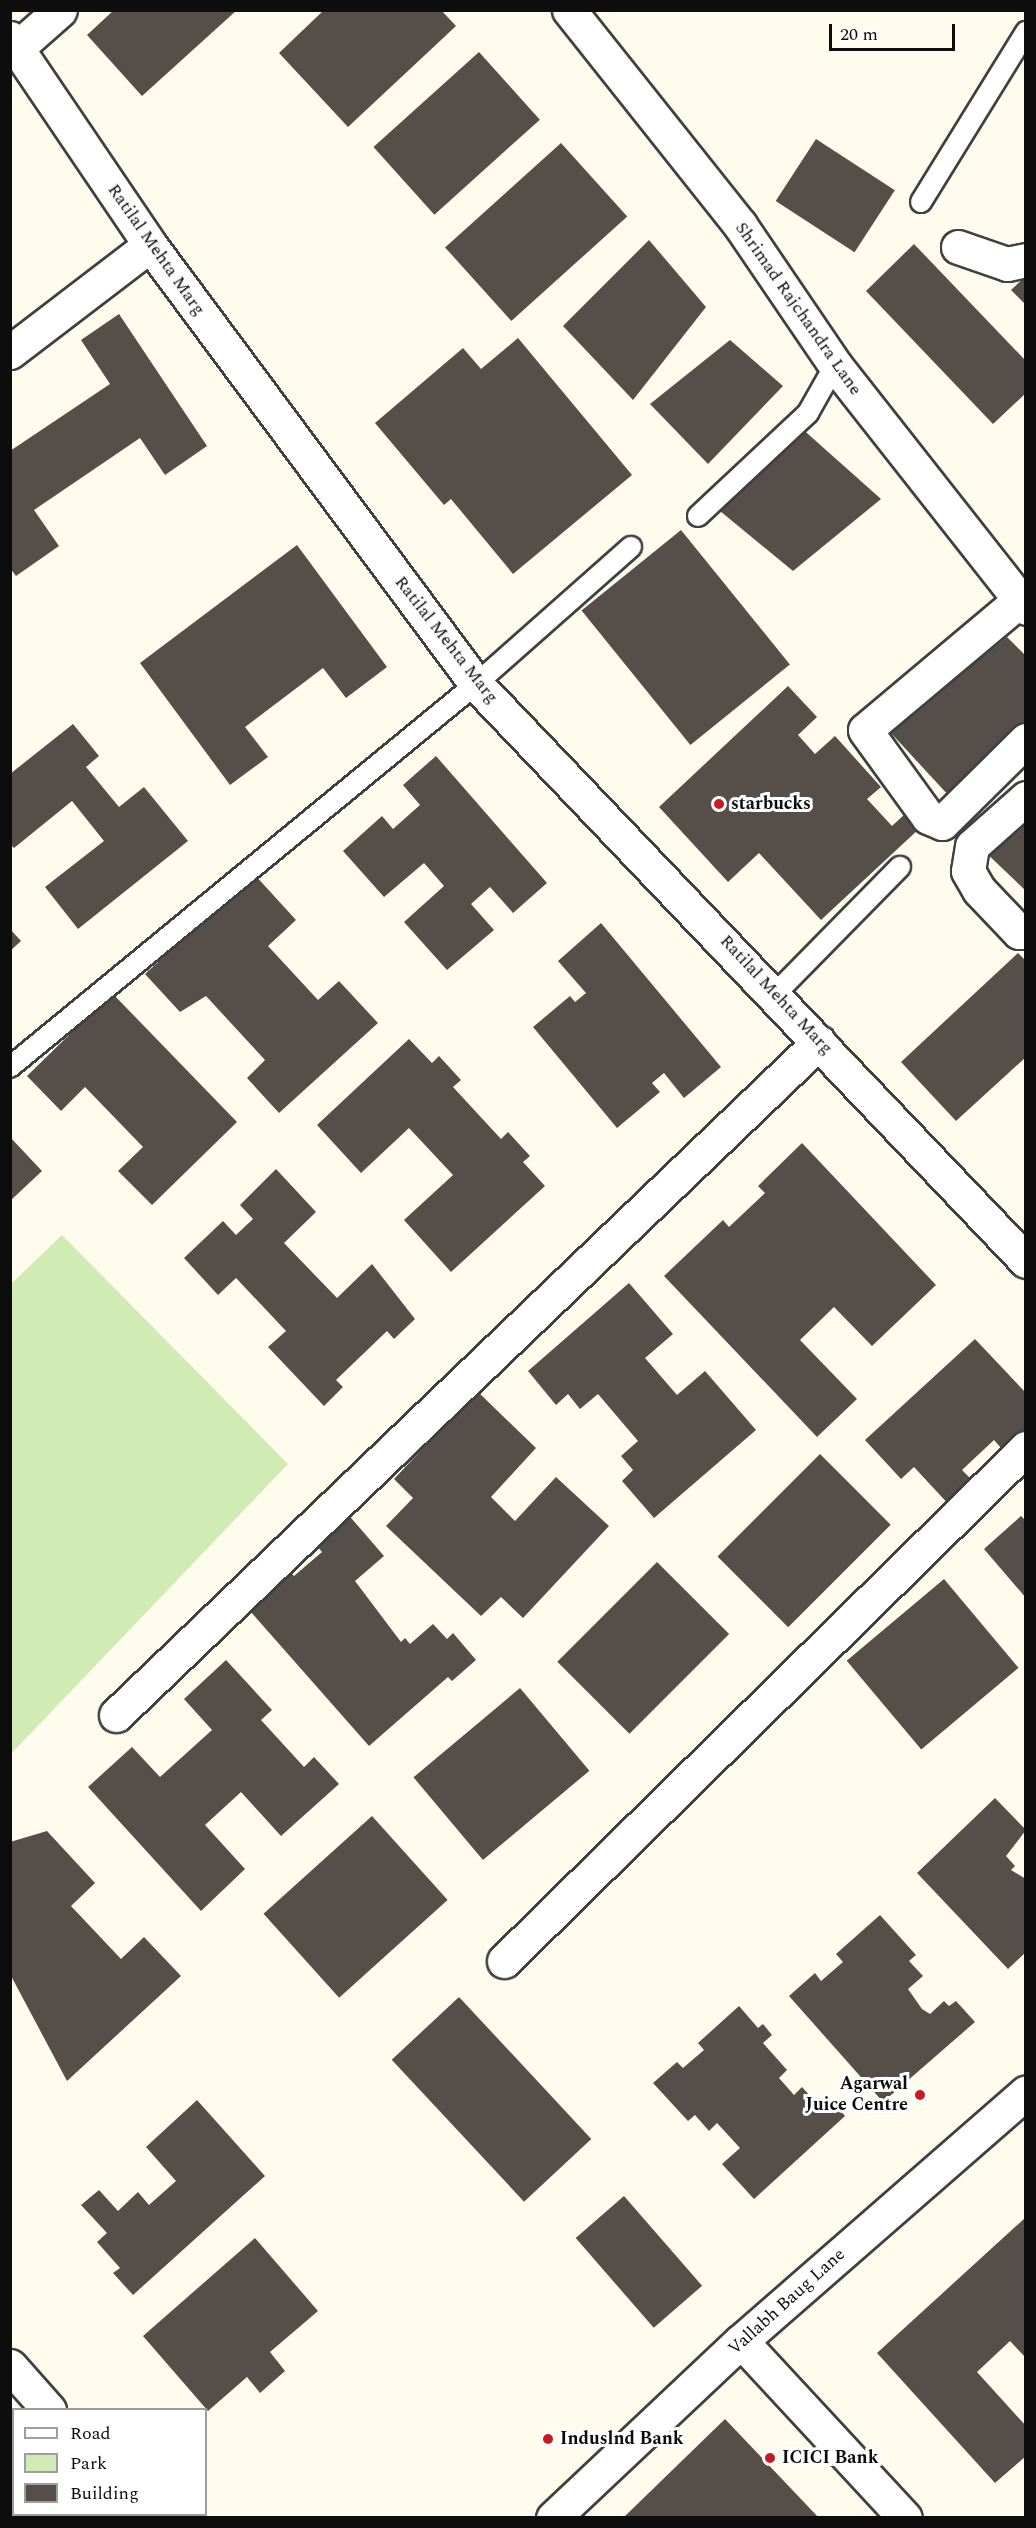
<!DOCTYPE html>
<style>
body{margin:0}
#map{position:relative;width:1036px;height:2528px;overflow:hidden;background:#fffced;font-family:Spectral,serif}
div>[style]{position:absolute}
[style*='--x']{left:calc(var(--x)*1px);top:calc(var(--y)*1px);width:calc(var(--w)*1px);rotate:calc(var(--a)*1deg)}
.green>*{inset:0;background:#d0ecb4}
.building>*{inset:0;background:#564e49;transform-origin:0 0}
.roads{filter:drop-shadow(2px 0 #404040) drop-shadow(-2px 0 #404040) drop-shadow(0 2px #404040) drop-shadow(0 -2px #404040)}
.service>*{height:20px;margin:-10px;padding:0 10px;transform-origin:10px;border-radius:10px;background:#fff}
.minor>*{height:33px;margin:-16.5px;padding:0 16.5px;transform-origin:16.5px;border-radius:16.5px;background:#fff}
.tertiary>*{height:33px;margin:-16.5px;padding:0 16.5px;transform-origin:16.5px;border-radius:16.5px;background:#fff}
.dots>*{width:16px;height:16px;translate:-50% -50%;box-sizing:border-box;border:3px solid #fff;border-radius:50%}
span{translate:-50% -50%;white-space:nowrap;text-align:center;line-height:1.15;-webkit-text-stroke:6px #fff;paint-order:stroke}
.street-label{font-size:18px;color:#0d0d0d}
.poi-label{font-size:18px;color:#0d0d0d;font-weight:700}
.left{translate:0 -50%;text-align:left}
.right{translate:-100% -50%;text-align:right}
.frame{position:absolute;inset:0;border:12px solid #0d0d0d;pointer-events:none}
.legend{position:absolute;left:12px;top:2408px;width:195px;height:108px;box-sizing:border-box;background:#fff;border:2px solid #9e9e9e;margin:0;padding:8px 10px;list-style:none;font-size:18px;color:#0d0d0d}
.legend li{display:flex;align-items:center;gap:12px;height:30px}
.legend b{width:30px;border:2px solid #9e9e9e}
.scale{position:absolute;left:829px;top:24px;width:126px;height:27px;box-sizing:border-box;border:3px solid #0d0d0d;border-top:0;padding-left:8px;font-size:18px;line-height:21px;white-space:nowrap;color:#0d0d0d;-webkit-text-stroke:4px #fff;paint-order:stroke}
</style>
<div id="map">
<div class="green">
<div style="clip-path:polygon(62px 1235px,288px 1464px,11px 1754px,11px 1284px)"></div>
</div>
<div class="building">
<div style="clip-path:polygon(114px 10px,237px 10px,142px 96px,87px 35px)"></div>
<div style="clip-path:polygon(324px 10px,441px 10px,456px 26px,348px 127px,279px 53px)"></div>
<div style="left:479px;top:52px;width:91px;height:142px;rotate:48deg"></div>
<div style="left:816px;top:139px;width:94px;height:74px;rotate:33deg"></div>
<div style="left:561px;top:143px;width:99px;height:156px;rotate:48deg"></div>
<div style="clip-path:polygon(649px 240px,706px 307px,633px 400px,563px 326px)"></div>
<div style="clip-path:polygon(914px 244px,1026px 361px,1026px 393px,993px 424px,866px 291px)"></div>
<div style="clip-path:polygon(1026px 276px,1026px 305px,1011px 290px)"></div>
<div style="clip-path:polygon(119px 314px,207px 446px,165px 475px,140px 438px,34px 510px,59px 546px,16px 576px,10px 568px,10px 451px,110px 384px,81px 340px)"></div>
<div style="clip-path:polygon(518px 338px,632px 475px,513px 574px,451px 499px,444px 505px,375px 423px,463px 348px,481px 369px)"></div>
<div style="clip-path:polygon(730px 340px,783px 386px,708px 464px,650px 404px)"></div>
<div style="clip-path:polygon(799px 426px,881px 499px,793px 571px,720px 511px)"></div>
<div style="left:681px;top:530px;width:173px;height:128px;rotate:51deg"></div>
<div style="clip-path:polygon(297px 545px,387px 667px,346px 698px,323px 668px,245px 727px,268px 757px,230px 785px,140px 663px)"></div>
<div style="clip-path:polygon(1007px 637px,1026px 656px,1026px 730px,950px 797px,890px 732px)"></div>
<div style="clip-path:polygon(788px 686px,817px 717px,798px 735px,815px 754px,835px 736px,881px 787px,867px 799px,892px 826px,906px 813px,920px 828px,821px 920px,759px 853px,728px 882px,659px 807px)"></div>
<div style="clip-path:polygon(73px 724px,99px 756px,86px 767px,119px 807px,144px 787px,188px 841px,78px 929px,45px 887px,104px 841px,72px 801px,14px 848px,10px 844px,10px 774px)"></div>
<div style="clip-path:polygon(436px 756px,547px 883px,513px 913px,490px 887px,471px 904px,494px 930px,447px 970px,404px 922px,444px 886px,424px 863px,384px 897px,343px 851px,382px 816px,393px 829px,420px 805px,403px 785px)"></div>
<div style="clip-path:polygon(1026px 806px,1026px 891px,981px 848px)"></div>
<div style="clip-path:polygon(254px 874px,296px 920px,268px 946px,318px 1000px,339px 981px,378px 1023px,279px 1113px,247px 1078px,265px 1060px,206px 996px,180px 1012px,145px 974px)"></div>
<div style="clip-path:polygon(601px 923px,721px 1067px,684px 1098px,664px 1073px,652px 1083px,660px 1092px,617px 1128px,533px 1027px,570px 996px,575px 1002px,586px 993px,558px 961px)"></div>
<div style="clip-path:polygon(10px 929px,21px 941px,10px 951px)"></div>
<div style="clip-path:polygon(1018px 953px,1026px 961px,1026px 1057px,956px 1121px,901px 1062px)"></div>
<div style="clip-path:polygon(112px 993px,237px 1122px,152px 1205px,118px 1171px,143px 1147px,85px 1087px,61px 1111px,27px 1076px)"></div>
<div style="clip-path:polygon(409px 1039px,432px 1063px,439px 1056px,461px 1080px,453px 1087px,501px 1139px,508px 1132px,530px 1156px,523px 1162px,545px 1186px,451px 1272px,404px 1220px,453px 1175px,409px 1128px,361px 1173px,317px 1125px)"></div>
<div style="clip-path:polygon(10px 1137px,42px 1171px,10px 1201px)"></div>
<div style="clip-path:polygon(802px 1143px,936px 1285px,872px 1346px,834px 1307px,800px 1340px,857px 1399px,817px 1437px,664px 1276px,723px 1220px,729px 1227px,765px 1193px,758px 1186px)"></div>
<div style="clip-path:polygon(276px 1169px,316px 1212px,284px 1243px,337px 1298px,372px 1264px,415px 1319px,394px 1339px,387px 1331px,336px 1380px,343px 1387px,324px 1406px,268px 1347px,286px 1331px,236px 1278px,218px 1295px,184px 1258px,223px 1221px,236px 1235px,253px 1219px,240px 1205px)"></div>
<div style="clip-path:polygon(629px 1283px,673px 1334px,645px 1358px,677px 1395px,705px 1371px,756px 1430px,654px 1518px,622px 1481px,633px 1470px,621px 1456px,638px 1441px,598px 1394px,580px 1409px,568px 1394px,556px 1405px,528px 1371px)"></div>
<div style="clip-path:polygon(975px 1339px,1026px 1393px,1026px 1440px,1008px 1456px,994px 1440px,962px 1470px,977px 1485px,952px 1508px,914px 1467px,901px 1479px,865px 1440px)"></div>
<div style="clip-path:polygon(477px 1391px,536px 1448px,491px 1497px,515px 1521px,556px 1477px,609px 1526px,523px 1618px,501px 1597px,481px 1616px,386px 1526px,413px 1498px,394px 1479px)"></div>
<div style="left:820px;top:1454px;width:100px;height:145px;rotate:45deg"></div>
<div style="clip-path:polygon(346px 1512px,384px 1556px,355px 1581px,401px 1642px,405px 1638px,410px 1644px,433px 1624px,447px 1639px,453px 1633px,476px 1660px,452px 1681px,448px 1677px,369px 1746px,243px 1603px,285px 1566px,294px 1576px,322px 1552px,313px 1541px)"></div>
<div style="clip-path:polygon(1021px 1516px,1026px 1521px,1026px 1598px,984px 1549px)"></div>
<div style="left:657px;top:1562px;width:102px;height:141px;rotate:45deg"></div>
<div style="left:944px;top:1579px;width:116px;height:127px;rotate:50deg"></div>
<div style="clip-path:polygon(226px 1660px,272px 1710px,261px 1720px,304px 1767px,314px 1757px,339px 1784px,281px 1836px,241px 1792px,205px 1825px,245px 1869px,201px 1911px,88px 1787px,132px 1747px,160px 1777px,212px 1730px,184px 1699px)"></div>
<div style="left:520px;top:1688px;width:108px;height:139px;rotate:50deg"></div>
<div style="clip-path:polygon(995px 1798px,1026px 1830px,1006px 1856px,1015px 1866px,1011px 1870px,1026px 1879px,1026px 1952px,1008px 1969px,917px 1873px)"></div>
<div style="left:372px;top:1816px;width:113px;height:146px;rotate:48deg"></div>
<div style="clip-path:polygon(47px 1831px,95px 1883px,71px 1906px,121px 1959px,144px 1937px,181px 1976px,67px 2081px,10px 1974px,10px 1842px)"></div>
<div style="clip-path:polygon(880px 1915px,916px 1955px,909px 1961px,923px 1976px,908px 1989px,922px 2009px,930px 2014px,944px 2001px,949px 2006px,956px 2001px,975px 2022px,883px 2102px,789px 1996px,815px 1973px,821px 1981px,843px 1962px,836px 1954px)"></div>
<div style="left:459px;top:1997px;width:194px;height:92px;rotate:47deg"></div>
<div style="clip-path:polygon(739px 2006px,758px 2028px,763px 2024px,772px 2035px,763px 2043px,787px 2070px,779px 2078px,794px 2095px,802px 2087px,825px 2113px,835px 2104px,845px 2116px,754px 2199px,722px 2164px,740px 2148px,717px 2123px,709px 2131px,695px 2115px,688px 2121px,653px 2083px,677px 2062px,683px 2068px,704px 2050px,698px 2043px)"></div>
<div style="clip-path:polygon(197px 2100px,265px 2176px,133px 2295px,113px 2273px,120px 2268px,97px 2242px,107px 2233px,81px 2205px,99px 2190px,118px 2211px,138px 2192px,149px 2205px,176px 2181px,146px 2147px)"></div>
<div style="left:624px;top:2196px;width:119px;height:64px;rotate:49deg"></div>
<div style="clip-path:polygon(1026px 2217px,1026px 2358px,1010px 2341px,977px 2372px,1026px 2426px,1026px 2456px,995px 2483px,877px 2353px)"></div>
<div style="clip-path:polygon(255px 2238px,318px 2311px,270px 2352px,285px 2371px,260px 2393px,247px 2377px,208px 2411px,143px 2336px)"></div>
<div style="clip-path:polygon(725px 2419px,819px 2518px,623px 2518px)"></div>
</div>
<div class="roads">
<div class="service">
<div style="--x:921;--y:202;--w:200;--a:-58.3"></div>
<div style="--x:698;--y:516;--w:151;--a:-43.1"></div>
<div style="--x:808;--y:413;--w:55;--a:-60.6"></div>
<div style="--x:776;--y:993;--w:177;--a:-45.5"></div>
<div style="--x:10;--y:1067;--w:603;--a:-39.42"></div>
<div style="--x:476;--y:684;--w:207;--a:-41.5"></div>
</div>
<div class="minor">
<div style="--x:569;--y:10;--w:275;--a:51.5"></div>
<div style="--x:740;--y:225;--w:169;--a:55.8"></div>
<div style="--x:835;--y:365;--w:309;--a:51.8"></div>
<div style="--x:17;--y:48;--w:57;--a:-41.5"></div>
<div style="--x:958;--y:247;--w:52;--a:19.1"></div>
<div style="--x:1007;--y:264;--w:19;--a:-12"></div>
<div style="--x:10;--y:352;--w:176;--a:-37.4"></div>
<div style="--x:1020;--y:600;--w:202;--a:140"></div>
<div style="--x:865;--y:730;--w:107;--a:54.1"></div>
<div style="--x:928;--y:817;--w:15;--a:23"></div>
<div style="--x:942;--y:823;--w:118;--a:-44.7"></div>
<div style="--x:1026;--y:798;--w:72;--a:138.4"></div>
<div style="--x:972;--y:846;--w:25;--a:99"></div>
<div style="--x:968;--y:871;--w:22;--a:60"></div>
<div style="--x:979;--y:890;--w:58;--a:46.4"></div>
<div style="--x:1019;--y:932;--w:7;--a:0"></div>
<div style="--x:116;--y:1715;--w:973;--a:-43.75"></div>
<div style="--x:504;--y:1961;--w:732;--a:-44.5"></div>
<div style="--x:741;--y:2341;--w:241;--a:47.2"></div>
</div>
<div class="tertiary">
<div style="--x:10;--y:38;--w:250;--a:55.9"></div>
<div style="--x:150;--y:245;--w:547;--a:53.4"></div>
<div style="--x:476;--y:684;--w:797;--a:46.37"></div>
<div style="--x:10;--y:2366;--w:59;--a:48.4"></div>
<div style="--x:10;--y:2459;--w:6;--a:45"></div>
<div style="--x:54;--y:2514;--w:4;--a:63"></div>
<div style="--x:142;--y:2514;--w:5;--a:53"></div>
<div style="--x:553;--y:2518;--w:258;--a:-43.3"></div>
<div style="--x:741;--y:2341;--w:378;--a:-41.1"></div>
</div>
</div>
<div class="dots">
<div style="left:719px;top:804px;background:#c71b21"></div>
<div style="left:920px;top:2095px;background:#c71b21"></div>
<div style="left:548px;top:2439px;background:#c71b21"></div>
<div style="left:770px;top:2458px;background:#c71b21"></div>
</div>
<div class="street-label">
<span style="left:156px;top:250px;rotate:55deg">Ratilal Mehta Marg</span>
<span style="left:798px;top:309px;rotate:55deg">Shrimad Rajchandra Lane</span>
<span style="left:446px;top:640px;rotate:52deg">Ratilal Mehta Marg</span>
<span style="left:776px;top:995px;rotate:47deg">Ratilal Mehta Marg</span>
<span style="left:787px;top:2302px;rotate:-42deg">Vallabh Baug Lane</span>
</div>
<div class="poi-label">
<span class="left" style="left:731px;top:804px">starbucks</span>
<span class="right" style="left:908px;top:2095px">Agarwal<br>Juice Centre</span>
<span class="left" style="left:560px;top:2439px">Induslnd Bank</span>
<span class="left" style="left:782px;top:2458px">ICICI Bank</span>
</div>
<div class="frame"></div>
<ul class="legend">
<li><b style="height:8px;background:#fff"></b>Road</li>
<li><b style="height:16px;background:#d0ecb4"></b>Park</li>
<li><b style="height:16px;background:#564e49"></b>Building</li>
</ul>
<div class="scale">20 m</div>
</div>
